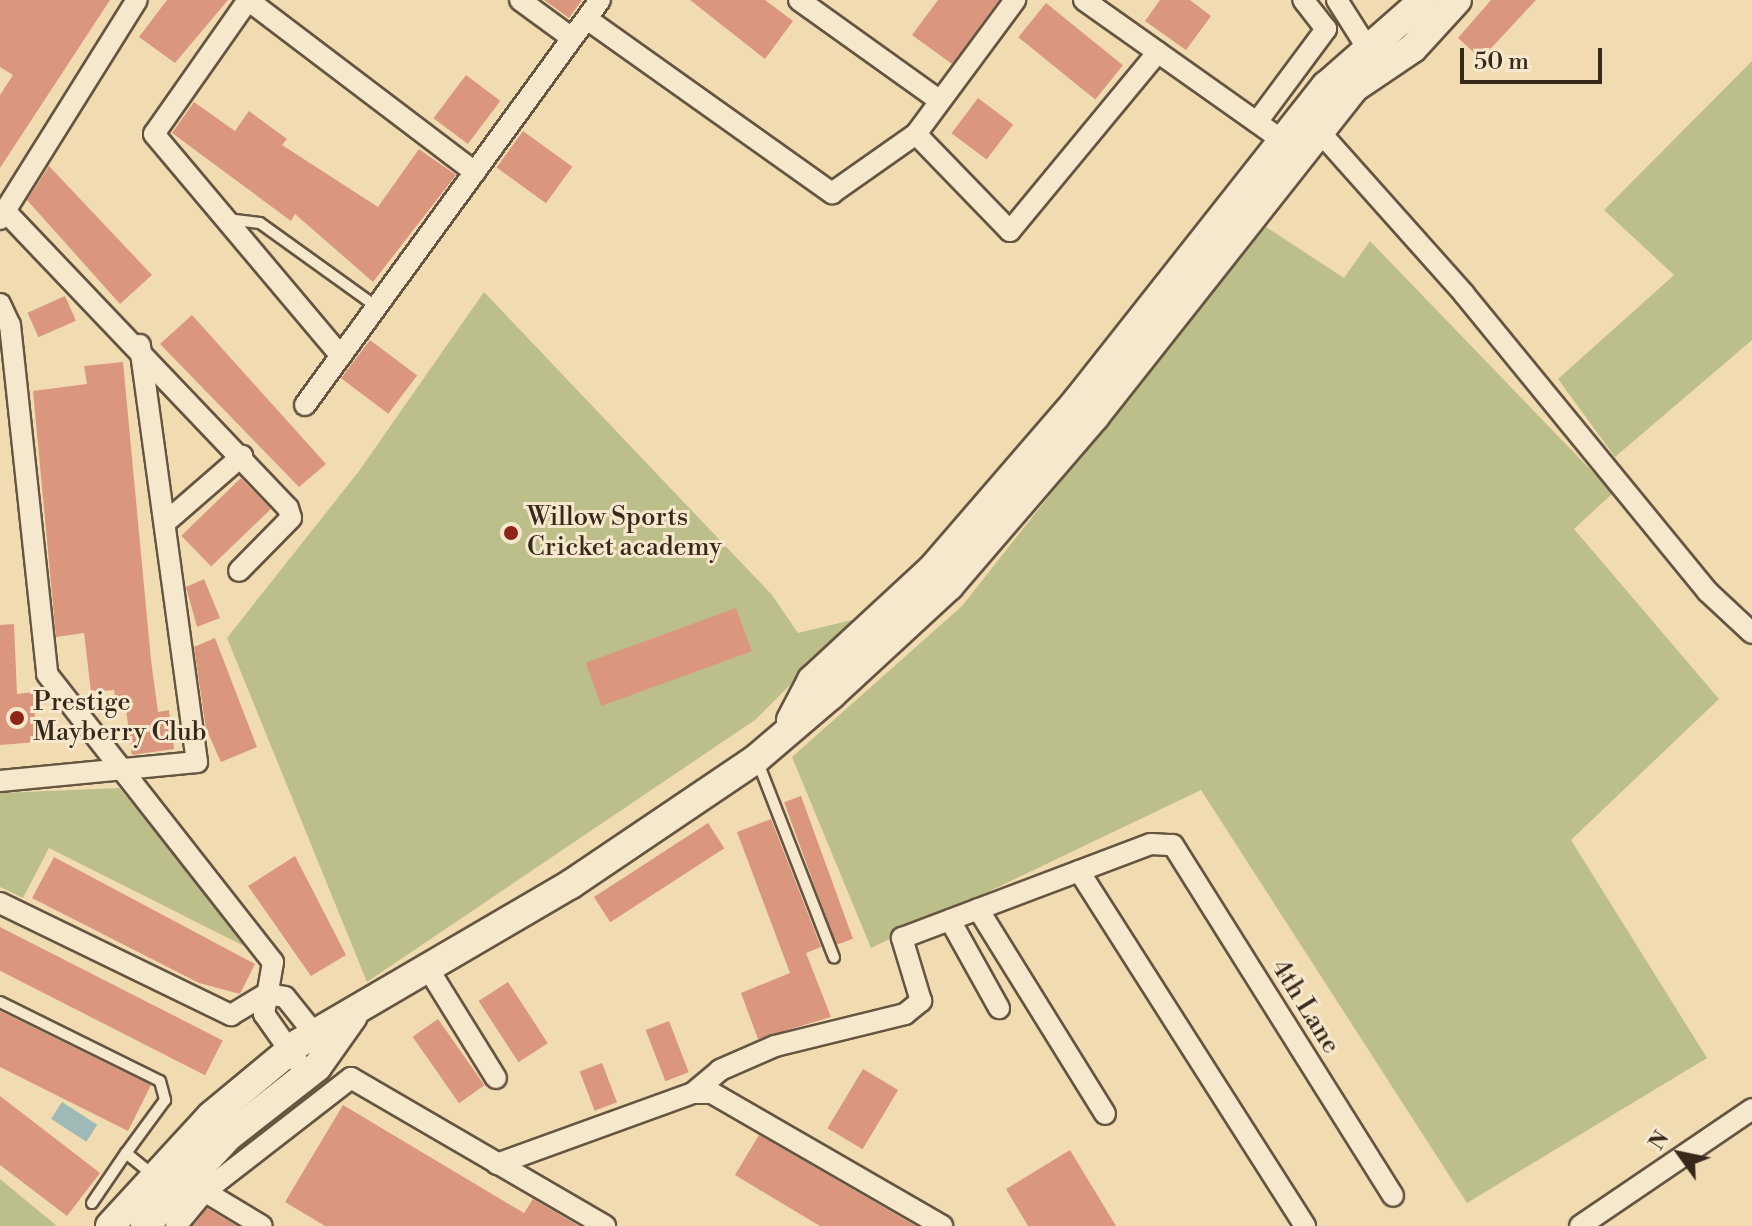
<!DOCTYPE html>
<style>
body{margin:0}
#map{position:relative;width:1752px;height:1226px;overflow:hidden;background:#f1dcb2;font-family:"Libre Bodoni",serif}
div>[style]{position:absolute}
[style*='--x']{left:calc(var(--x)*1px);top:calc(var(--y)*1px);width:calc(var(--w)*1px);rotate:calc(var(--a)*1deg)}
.green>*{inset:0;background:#bdbf8a}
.water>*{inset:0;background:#9eb9b6;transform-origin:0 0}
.building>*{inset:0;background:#da977e;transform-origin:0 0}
.roads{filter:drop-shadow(2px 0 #655541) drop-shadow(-2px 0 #655541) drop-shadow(0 2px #655541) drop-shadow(0 -2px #655541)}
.lane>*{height:10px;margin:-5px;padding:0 5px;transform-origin:5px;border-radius:5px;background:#f6e8cd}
.street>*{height:20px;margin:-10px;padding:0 10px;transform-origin:10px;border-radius:10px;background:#f6e8cd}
.secondary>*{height:28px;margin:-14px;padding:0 14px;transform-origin:14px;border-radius:14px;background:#f6e8cd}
.dots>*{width:22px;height:22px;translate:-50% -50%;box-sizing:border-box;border:4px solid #f6e8cd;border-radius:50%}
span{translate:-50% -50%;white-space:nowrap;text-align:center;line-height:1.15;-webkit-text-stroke:6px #f6e8cd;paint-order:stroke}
.poi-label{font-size:26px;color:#36281b}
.left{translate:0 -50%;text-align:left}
.street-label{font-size:26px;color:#36281b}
.north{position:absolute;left:1640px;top:1114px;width:80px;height:80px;-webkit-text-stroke:6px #f6e8cd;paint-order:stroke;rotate:303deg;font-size:22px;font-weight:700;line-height:32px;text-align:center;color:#36281b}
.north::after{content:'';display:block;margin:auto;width:28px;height:36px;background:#36281b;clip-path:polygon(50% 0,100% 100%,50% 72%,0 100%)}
.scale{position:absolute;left:1460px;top:48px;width:142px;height:36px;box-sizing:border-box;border:4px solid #36281b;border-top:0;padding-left:10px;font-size:24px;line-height:28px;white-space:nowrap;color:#36281b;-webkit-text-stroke:6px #f6e8cd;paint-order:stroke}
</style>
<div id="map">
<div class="green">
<div style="clip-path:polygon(1752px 61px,1752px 340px,1615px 457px,1558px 379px,1674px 275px,1604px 210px)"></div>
<div style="clip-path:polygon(1263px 225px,1344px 278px,1370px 241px,1613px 493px,1574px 529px,1719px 699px,1571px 840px,1707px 1058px,1467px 1203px,1201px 790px,871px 948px,792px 757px,962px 606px)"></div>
<div style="clip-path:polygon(484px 292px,772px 595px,798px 633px,856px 619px,755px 720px,367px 982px,227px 638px,359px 471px)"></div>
<div style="clip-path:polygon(119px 788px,258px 953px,49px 848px,23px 898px,0 887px,0 793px)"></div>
<div style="clip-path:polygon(0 1179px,57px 1226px,0 1226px)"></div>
</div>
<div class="water">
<div style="left:62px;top:1102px;width:42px;height:20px;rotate:33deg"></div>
</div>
<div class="building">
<div style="clip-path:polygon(0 0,110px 0,0 168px,0 95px,13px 75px,0 67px)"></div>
<div style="clip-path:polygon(167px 0,228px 0,175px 63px,139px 37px)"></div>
<div style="clip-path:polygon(544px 0,582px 0,569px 18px)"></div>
<div style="clip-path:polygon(690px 0,765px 0,793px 21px,765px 59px)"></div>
<div style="clip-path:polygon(938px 0,999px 0,952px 64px,912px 35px)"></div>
<div style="clip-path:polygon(1160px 0,1190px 0,1211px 16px,1186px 50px,1145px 21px)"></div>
<div style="clip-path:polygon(1491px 0,1536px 0,1481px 59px,1458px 38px)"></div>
<div style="left:1046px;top:3px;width:99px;height:44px;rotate:39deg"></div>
<div style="left:466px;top:75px;width:43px;height:54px;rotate:37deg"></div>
<div style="left:978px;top:98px;width:44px;height:44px;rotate:37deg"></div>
<div style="clip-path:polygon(194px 102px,235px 131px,249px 111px,287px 139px,282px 145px,378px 207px,419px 149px,456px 175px,373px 282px,295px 214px,291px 221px,172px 133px)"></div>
<div style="left:523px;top:131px;width:61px;height:45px;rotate:36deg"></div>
<div style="clip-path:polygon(49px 166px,152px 275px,120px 304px,27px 200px)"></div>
<div style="left:65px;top:296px;width:27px;height:41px;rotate:66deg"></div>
<div style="clip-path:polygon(192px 315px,326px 464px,299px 487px,160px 344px)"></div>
<div style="left:370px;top:340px;width:59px;height:48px;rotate:37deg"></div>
<div style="clip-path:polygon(123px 362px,151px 660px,158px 712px,169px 710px,174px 749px,132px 755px,125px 702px,116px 703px,114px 690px,91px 692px,84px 633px,56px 637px,33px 391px,87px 384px,84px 366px)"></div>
<div style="left:241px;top:478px;width:43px;height:83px;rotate:46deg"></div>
<div style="clip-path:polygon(204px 579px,220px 618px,197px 627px,186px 587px)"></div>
<div style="left:736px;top:608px;width:46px;height:160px;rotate:70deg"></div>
<div style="clip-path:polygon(14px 624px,17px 694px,33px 692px,37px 742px,0 745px,0 625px)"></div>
<div style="clip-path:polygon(215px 638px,257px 747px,221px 762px,206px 729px,194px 647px)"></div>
<div style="left:801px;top:796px;width:152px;height:18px;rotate:70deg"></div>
<div style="clip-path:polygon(771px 819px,821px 947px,806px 953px,831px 1017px,758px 1039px,741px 993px,790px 973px,737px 832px)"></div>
<div style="left:708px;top:823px;width:30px;height:136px;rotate:57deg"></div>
<div style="clip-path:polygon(295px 856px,346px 955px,311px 976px,248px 886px)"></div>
<div style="clip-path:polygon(54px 857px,255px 964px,240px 994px,199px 983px,32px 898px)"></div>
<div style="left:0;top:927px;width:250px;height:39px;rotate:27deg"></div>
<div style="left:508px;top:982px;width:73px;height:35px;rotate:57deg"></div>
<div style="clip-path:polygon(0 1011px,151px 1085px,128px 1131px,0 1067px)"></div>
<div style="left:438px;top:1019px;width:81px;height:31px;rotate:55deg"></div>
<div style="left:669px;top:1021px;width:55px;height:25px;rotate:69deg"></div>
<div style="left:602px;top:1063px;width:42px;height:24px;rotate:69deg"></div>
<div style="left:863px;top:1069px;width:41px;height:69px;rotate:31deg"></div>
<div style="clip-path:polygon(0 1096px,100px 1173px,67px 1216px,0 1165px)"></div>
<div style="clip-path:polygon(343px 1105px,524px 1213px,533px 1199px,579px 1226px,325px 1226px,285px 1202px)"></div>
<div style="clip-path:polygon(759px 1135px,916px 1226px,820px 1226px,735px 1175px)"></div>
<div style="clip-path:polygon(1070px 1150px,1116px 1226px,1028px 1226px,1006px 1189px)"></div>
<div style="clip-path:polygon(207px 1208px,237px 1226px,193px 1226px)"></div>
</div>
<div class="roads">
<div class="lane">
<div style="--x:227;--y:219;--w:33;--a:7"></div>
<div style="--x:260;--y:223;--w:144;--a:35.7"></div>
<div style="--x:757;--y:760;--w:212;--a:68.7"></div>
<div style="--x:0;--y:1002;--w:178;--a:26.3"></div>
<div style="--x:160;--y:1081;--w:20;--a:75"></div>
<div style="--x:165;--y:1100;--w:66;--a:126.3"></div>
<div style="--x:92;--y:1203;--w:60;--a:-55.8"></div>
<div style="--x:126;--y:1153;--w:35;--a:39"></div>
</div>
<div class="street">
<div style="--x:248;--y:0;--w:285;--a:37.2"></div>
<div style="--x:520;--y:0;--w:64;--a:36.2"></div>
<div style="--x:799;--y:0;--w:173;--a:35.6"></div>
<div style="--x:1084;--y:0;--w:256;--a:35.3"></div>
<div style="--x:1337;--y:0;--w:67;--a:57.7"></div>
<div style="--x:246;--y:3;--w:160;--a:125.1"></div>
<div style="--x:154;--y:134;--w:290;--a:49.9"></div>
<div style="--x:587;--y:19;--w:301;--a:35.4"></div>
<div style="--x:832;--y:193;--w:103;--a:-35.1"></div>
<div style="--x:916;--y:134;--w:167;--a:-53.5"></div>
<div style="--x:1257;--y:122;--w:116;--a:-53.4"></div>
<div style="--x:1326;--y:29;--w:37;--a:-128"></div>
<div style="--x:1311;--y:122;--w:230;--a:48.3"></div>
<div style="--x:1464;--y:294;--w:385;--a:50.7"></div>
<div style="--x:1708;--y:592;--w:60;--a:43"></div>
<div style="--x:916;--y:134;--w:135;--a:45.9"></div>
<div style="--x:1010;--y:231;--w:232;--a:-50.4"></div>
<div style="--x:5;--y:211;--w:410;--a:46.4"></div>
<div style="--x:288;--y:508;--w:10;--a:73"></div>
<div style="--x:291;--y:518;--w:74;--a:134.5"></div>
<div style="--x:0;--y:219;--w:258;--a:-58"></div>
<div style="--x:0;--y:304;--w:23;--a:65"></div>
<div style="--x:10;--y:325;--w:351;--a:83.9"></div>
<div style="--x:47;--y:674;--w:366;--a:51.9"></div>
<div style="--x:273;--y:962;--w:53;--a:99.8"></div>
<div style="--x:264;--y:1014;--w:75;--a:54.8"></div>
<div style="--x:305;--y:405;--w:501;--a:-53.93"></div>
<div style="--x:166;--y:522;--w:101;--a:-41"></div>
<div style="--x:0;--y:781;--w:198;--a:-5.5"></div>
<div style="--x:197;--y:762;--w:421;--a:-97.8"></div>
<div style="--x:1079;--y:871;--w:421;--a:57.5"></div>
<div style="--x:0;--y:903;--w:257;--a:25.9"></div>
<div style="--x:231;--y:1015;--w:41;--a:-31"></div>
<div style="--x:266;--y:994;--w:19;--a:9"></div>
<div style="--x:285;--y:997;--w:58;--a:51.3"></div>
<div style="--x:978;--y:909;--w:241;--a:58.2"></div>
<div style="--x:950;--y:920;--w:101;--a:60.9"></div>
<div style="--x:429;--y:970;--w:127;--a:58.2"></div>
<div style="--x:693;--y:1093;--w:35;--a:-40"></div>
<div style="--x:720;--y:1070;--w:60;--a:-23.6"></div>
<div style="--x:775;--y:1046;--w:134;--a:-13.8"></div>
<div style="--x:905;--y:1014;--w:21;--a:-39"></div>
<div style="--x:921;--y:1001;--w:66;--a:-106.8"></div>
<div style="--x:902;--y:938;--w:266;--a:-20.7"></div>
<div style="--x:1151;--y:844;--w:22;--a:3"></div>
<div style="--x:1173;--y:845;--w:414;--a:57.9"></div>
<div style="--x:497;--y:1164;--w:208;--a:-19.9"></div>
<div style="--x:693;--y:1093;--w:19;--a:0"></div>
<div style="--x:712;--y:1093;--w:266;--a:30"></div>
<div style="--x:194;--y:1185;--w:79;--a:31.1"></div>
<div style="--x:176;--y:1226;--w:44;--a:-50.5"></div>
<div style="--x:204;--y:1192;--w:186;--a:-37.8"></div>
<div style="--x:351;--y:1078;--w:294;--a:30.2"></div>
<div style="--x:1580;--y:1226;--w:208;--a:-34.2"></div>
</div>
<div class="secondary">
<div style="--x:791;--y:720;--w:45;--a:-62.3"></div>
<div style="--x:812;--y:680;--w:163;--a:-42.8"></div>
<div style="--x:932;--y:569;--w:222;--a:-49.2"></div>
<div style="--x:1077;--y:401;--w:402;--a:-51.7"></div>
<div style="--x:1326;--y:86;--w:130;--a:-41.3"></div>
<div style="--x:110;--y:1226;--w:149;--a:-47.4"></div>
<div style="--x:211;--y:1116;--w:114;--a:-39.7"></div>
<div style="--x:299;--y:1043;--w:315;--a:-30.3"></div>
<div style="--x:571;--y:884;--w:223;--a:-34"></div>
<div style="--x:756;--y:759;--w:99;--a:-40.5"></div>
<div style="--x:831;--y:695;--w:161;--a:-42.7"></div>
<div style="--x:949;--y:586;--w:224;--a:-49.3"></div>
<div style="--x:1095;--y:416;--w:418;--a:-51.7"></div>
<div style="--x:1354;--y:88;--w:71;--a:-34.1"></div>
<div style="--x:1413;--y:48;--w:65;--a:-47.5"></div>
<div style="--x:145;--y:1226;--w:123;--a:-47"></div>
<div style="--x:229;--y:1136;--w:112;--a:-38.1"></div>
<div style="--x:317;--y:1067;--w:62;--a:-54.8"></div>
</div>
</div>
<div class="dots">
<div style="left:511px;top:533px;background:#8f2418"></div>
<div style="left:17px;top:718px;background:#8f2418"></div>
</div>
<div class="poi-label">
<span class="left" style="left:527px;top:533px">Willow Sports<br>Cricket academy</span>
<span class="left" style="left:33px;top:718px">Prestige<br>Mayberry Club</span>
</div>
<div class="street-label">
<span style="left:1305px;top:1007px;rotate:58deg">4th Lane</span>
</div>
<div class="north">N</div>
<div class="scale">50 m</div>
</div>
